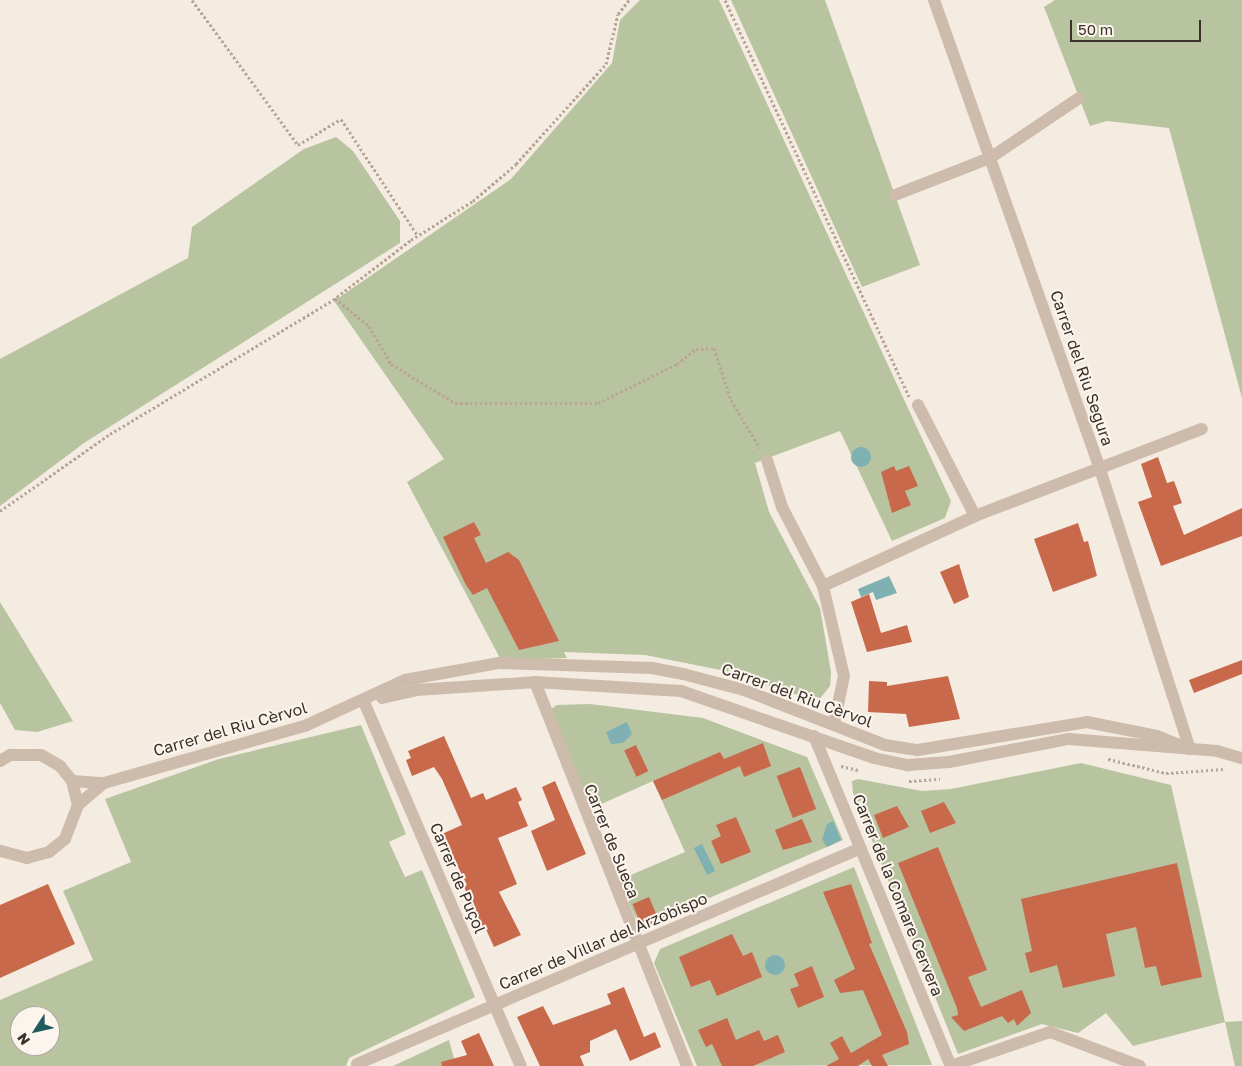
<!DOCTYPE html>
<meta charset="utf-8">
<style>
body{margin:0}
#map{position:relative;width:1242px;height:1066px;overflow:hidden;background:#f4ebe1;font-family:"Golos Text",sans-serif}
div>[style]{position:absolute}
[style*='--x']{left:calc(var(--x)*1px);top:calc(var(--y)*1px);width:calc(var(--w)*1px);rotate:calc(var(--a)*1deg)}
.green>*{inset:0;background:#b8c4a0}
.water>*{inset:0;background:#7fb0b2;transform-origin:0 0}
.round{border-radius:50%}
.building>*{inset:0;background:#c8694b;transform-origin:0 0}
.path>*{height:3px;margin-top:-1.5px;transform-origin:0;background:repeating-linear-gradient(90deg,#b9a596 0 2.5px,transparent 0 5px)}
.street>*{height:12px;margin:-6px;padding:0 6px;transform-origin:6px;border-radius:6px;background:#cdbbac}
span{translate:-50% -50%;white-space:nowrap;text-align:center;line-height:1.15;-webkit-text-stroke:4px #fbf5ee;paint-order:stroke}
.street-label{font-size:16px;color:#3b302b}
.north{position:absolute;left:10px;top:1006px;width:50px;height:50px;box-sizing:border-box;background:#fbf5ee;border:1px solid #aea6a0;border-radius:50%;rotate:235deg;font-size:14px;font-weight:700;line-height:20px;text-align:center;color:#3b302b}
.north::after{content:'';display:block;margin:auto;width:18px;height:22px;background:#1f5a5e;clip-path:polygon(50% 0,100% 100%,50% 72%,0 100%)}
.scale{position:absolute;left:1070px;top:20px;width:131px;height:22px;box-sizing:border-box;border:2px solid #3b302b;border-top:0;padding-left:6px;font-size:15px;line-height:18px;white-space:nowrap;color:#3b302b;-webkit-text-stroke:4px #fbf5ee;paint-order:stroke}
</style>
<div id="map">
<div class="green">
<div style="clip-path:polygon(640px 0,719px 0,951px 501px,945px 518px,892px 541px,840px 431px,755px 463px,769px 512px,820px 608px,831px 672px,830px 686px,818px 701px,752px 681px,746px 675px,645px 655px,564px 652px,567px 658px,501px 660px,407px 482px,444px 459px,334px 301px,511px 179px,612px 63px,620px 20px)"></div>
<div style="clip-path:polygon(731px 0,825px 0,920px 265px,862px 287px)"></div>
<div style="clip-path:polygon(1055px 0,1242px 0,1242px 398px,1169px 128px,1107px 121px,1090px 126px,1044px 7px)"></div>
<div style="clip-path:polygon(336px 137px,353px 151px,400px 221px,400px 243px,84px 443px,0 506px,0 359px,188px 258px,192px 227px,304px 149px)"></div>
<div style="clip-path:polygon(0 602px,63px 705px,73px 721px,37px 732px,15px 730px,0 703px)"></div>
<div style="clip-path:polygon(590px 704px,703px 718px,807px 757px,843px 840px,640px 928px,619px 880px,685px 852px,653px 781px,590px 809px,551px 709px,557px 705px)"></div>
<div style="clip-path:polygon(evenodd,361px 725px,406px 834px,389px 842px,405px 877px,422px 870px,475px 997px,349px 1058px,346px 1066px,0 1066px,0 1000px,93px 960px,63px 891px,131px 862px,105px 799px,219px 759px,361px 725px,20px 1016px,50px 1016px,50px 1046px,20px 1046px,20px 1016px)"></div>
<div style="clip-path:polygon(1081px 763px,1171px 785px,1225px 1022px,1242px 1021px,1242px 1066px,1235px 1066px,1225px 1022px,1133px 1046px,1106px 1013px,1078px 1033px,1042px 1024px,958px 1054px,853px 793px,852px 781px,858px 779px,922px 791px,951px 789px)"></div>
<div style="clip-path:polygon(854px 867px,932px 1065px,697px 1066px,654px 963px,660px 949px)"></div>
<div style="clip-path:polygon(449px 1040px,456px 1066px,393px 1066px)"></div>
</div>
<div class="water">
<div class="round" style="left:851px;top:447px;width:20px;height:20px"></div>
<div style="clip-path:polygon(889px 576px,897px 593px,876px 600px,873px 592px,861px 597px,858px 589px)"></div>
<div style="clip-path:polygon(627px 722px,632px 734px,623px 743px,611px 744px,606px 732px)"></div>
<div style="clip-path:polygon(833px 821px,841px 840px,827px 847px,822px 839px,827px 824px)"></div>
<div style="left:702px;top:844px;width:30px;height:9px;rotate:64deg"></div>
<div class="round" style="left:765px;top:955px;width:20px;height:20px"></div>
</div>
<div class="building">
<div style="clip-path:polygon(1158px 457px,1167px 483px,1174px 481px,1182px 503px,1173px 506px,1184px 535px,1242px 508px,1242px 536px,1161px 566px,1138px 502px,1152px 497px,1141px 464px)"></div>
<div style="clip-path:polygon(894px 466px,896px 471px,909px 466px,918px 486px,905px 491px,911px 505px,892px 513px,881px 472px)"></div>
<div style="clip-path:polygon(474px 522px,481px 535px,474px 538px,486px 563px,508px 552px,519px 560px,559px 641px,519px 650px,487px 588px,473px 595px,466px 585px,443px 537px)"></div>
<div style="clip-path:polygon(1078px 523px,1084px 542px,1088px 541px,1097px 576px,1053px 592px,1034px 539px)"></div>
<div style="clip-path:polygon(959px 564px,969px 597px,954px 604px,940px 572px)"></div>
<div style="clip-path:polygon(869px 594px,881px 633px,907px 625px,912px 642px,867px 652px,851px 602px)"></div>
<div style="clip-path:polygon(1242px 660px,1242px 674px,1194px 693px,1189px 680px)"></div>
<div style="clip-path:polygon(948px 676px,960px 719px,909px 727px,906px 714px,868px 712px,869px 681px,887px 682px,887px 686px)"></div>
<div style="clip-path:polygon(444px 736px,471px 798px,483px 793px,486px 800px,516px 787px,522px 800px,518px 802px,528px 826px,498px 838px,517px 884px,499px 892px,521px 935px,494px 947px,485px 927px,479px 929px,464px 886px,467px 885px,442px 834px,462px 825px,442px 779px,434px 767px,412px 776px,406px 760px,411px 758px,408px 751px)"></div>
<div style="clip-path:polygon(763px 743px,771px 766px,744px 777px,740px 766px,662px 800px,653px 781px,720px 752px,724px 759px)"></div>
<div style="left:636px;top:745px;width:29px;height:13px;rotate:65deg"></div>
<div style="left:800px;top:767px;width:45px;height:25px;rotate:69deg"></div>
<div style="clip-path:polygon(555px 781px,586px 854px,547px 871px,531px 831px,555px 820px,542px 787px)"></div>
<div style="clip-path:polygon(944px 802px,956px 823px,930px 833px,921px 811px)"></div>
<div style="clip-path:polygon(897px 806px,909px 827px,883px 838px,874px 815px)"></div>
<div style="clip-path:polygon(736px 817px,751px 852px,721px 864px,711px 841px,721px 836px,716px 825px)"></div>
<div style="clip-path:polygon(802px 819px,812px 842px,783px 850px,775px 830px)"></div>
<div style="clip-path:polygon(938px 847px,987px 970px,968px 977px,981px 1007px,1022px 990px,1031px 1013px,1017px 1026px,1014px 1019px,1008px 1023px,1002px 1016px,964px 1031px,951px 1017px,958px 1015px,957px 1008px,898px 863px)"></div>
<div style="clip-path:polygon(1177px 863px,1202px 977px,1161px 986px,1156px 966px,1145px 968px,1136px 927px,1106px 934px,1115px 976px,1063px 988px,1057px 965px,1030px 973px,1025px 953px,1032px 951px,1021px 899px)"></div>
<div style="clip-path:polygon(48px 884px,75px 944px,0 978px,0 905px)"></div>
<div style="clip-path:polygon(851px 884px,872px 943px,869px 944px,907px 1032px,909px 1044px,882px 1055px,888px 1066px,872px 1066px,868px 1059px,858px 1066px,826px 1066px,839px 1059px,830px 1043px,842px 1036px,851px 1053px,882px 1035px,863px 990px,840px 993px,834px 980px,855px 969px,823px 892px)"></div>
<div style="left:649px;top:897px;width:26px;height:18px;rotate:67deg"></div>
<div style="clip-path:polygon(732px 934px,743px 956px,752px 952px,762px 977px,717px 996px,710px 980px,691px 987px,679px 957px)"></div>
<div style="clip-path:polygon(812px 966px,824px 997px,798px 1008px,790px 989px,799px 986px,794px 974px)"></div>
<div style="clip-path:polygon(624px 987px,644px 1037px,655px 1032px,661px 1047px,630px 1061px,616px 1029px,590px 1041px,590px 1052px,580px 1056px,584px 1066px,540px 1066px,517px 1017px,543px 1006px,553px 1025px,611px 1004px,607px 994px)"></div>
<div style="clip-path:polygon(727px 1018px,736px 1040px,759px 1030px,764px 1041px,778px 1035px,785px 1052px,753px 1066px,722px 1066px,712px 1044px,706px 1047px,698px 1030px)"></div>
<div style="clip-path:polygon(479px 1033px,494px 1066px,442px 1066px,441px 1062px,467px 1055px,461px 1041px)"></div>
</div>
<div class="path">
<div style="--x:192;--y:0;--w:180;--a:53.8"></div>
<div style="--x:298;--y:145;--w:50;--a:-31.2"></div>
<div style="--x:341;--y:119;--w:140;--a:56.7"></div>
<div style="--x:725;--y:0;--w:437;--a:65.1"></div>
<div style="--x:335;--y:298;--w:44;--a:39.5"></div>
<div style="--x:369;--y:326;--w:44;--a:59.9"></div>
<div style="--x:391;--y:364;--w:75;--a:31.4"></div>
<div style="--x:455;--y:403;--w:143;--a:0"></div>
<div style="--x:598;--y:403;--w:88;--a:-26.3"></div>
<div style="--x:677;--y:364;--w:24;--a:-38"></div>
<div style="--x:696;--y:349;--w:18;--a:-3"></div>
<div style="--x:714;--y:348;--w:55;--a:71.9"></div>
<div style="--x:731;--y:400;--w:56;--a:58.9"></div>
<div style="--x:0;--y:511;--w:134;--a:-35"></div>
<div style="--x:110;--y:434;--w:260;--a:-31"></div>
<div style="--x:333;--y:300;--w:98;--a:-37.6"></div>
<div style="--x:411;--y:240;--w:73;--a:-32.2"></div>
<div style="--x:473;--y:201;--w:57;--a:-40.7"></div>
<div style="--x:516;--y:164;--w:135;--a:-48"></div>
<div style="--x:606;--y:64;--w:51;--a:-76.5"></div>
<div style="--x:618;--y:14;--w:18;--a:-52"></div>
<div style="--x:1108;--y:759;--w:60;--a:13.6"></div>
<div style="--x:1166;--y:773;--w:58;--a:-3.9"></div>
<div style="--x:841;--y:766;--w:18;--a:13"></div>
<div style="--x:909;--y:781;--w:31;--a:-4"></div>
</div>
<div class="street">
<div style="--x:934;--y:0;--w:494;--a:70.5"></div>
<div style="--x:1099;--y:466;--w:297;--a:72.2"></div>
<div style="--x:895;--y:195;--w:102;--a:-21.3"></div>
<div style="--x:990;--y:158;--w:107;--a:-34"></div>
<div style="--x:918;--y:405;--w:125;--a:62.8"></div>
<div style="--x:767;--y:460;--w:49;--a:72.3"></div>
<div style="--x:782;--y:507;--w:89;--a:62.6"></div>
<div style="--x:823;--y:586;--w:92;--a:76.9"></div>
<div style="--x:844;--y:676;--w:49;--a:101.8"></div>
<div style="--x:823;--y:586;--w:167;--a:-24.7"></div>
<div style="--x:975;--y:516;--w:243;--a:-21"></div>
<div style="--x:535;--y:682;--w:413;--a:68.4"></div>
<div style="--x:382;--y:698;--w:35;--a:-13"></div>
<div style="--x:416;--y:690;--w:119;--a:-3.8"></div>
<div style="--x:535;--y:682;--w:146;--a:3.5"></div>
<div style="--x:681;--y:691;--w:204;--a:19.1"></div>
<div style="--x:874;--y:758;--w:35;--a:12"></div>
<div style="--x:908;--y:765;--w:41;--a:-4.2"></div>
<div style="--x:949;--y:762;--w:122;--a:-10.9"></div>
<div style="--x:1069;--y:739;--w:148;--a:4.6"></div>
<div style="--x:1217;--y:751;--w:26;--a:16"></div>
<div style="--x:364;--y:702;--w:396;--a:66.7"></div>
<div style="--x:814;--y:736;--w:357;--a:67.5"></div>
<div style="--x:0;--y:761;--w:12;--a:-31"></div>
<div style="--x:10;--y:755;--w:31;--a:0"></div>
<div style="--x:41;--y:755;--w:22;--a:30"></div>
<div style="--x:60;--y:766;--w:19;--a:51"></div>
<div style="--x:72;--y:781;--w:25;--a:76"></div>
<div style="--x:78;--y:805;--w:36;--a:111"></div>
<div style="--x:65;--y:839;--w:21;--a:141"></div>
<div style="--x:49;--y:852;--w:23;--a:165"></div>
<div style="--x:27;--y:858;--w:28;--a:-165"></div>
<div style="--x:72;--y:781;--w:32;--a:4"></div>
<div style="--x:104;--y:783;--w:34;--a:140"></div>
<div style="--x:104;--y:783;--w:211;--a:-15.9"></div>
<div style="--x:307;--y:725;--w:108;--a:-24.7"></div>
<div style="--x:405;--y:680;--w:96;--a:-10.3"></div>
<div style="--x:499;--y:663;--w:153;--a:1.9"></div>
<div style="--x:652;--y:668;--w:32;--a:11"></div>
<div style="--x:683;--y:674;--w:63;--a:14.7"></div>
<div style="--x:744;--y:690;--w:151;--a:21.3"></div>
<div style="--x:885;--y:745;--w:33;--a:9"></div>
<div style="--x:918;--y:750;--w:171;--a:-9.4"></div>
<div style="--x:1087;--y:722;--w:71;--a:11.3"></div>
<div style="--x:1157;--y:736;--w:35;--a:22"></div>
<div style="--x:357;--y:1064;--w:548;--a:-23.2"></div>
<div style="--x:951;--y:1066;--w:105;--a:-19"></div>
<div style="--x:1050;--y:1032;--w:96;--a:20.7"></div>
</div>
<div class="street-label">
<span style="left:1082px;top:368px;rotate:71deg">Carrer del Riu Segura</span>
<span style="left:797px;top:695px;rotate:20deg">Carrer del Riu Cèrvol</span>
<span style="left:230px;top:729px;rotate:-16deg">Carrer del Riu Cèrvol</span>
<span style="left:612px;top:841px;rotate:68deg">Carrer de Sueca</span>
<span style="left:458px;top:878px;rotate:67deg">Carrer de Puçol</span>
<span style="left:898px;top:895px;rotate:68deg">Carrer de la Comare Cervera</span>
<span style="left:603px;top:941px;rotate:-23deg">Carrer de Villar del Arzobispo</span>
</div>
<div class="north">N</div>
<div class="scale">50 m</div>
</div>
